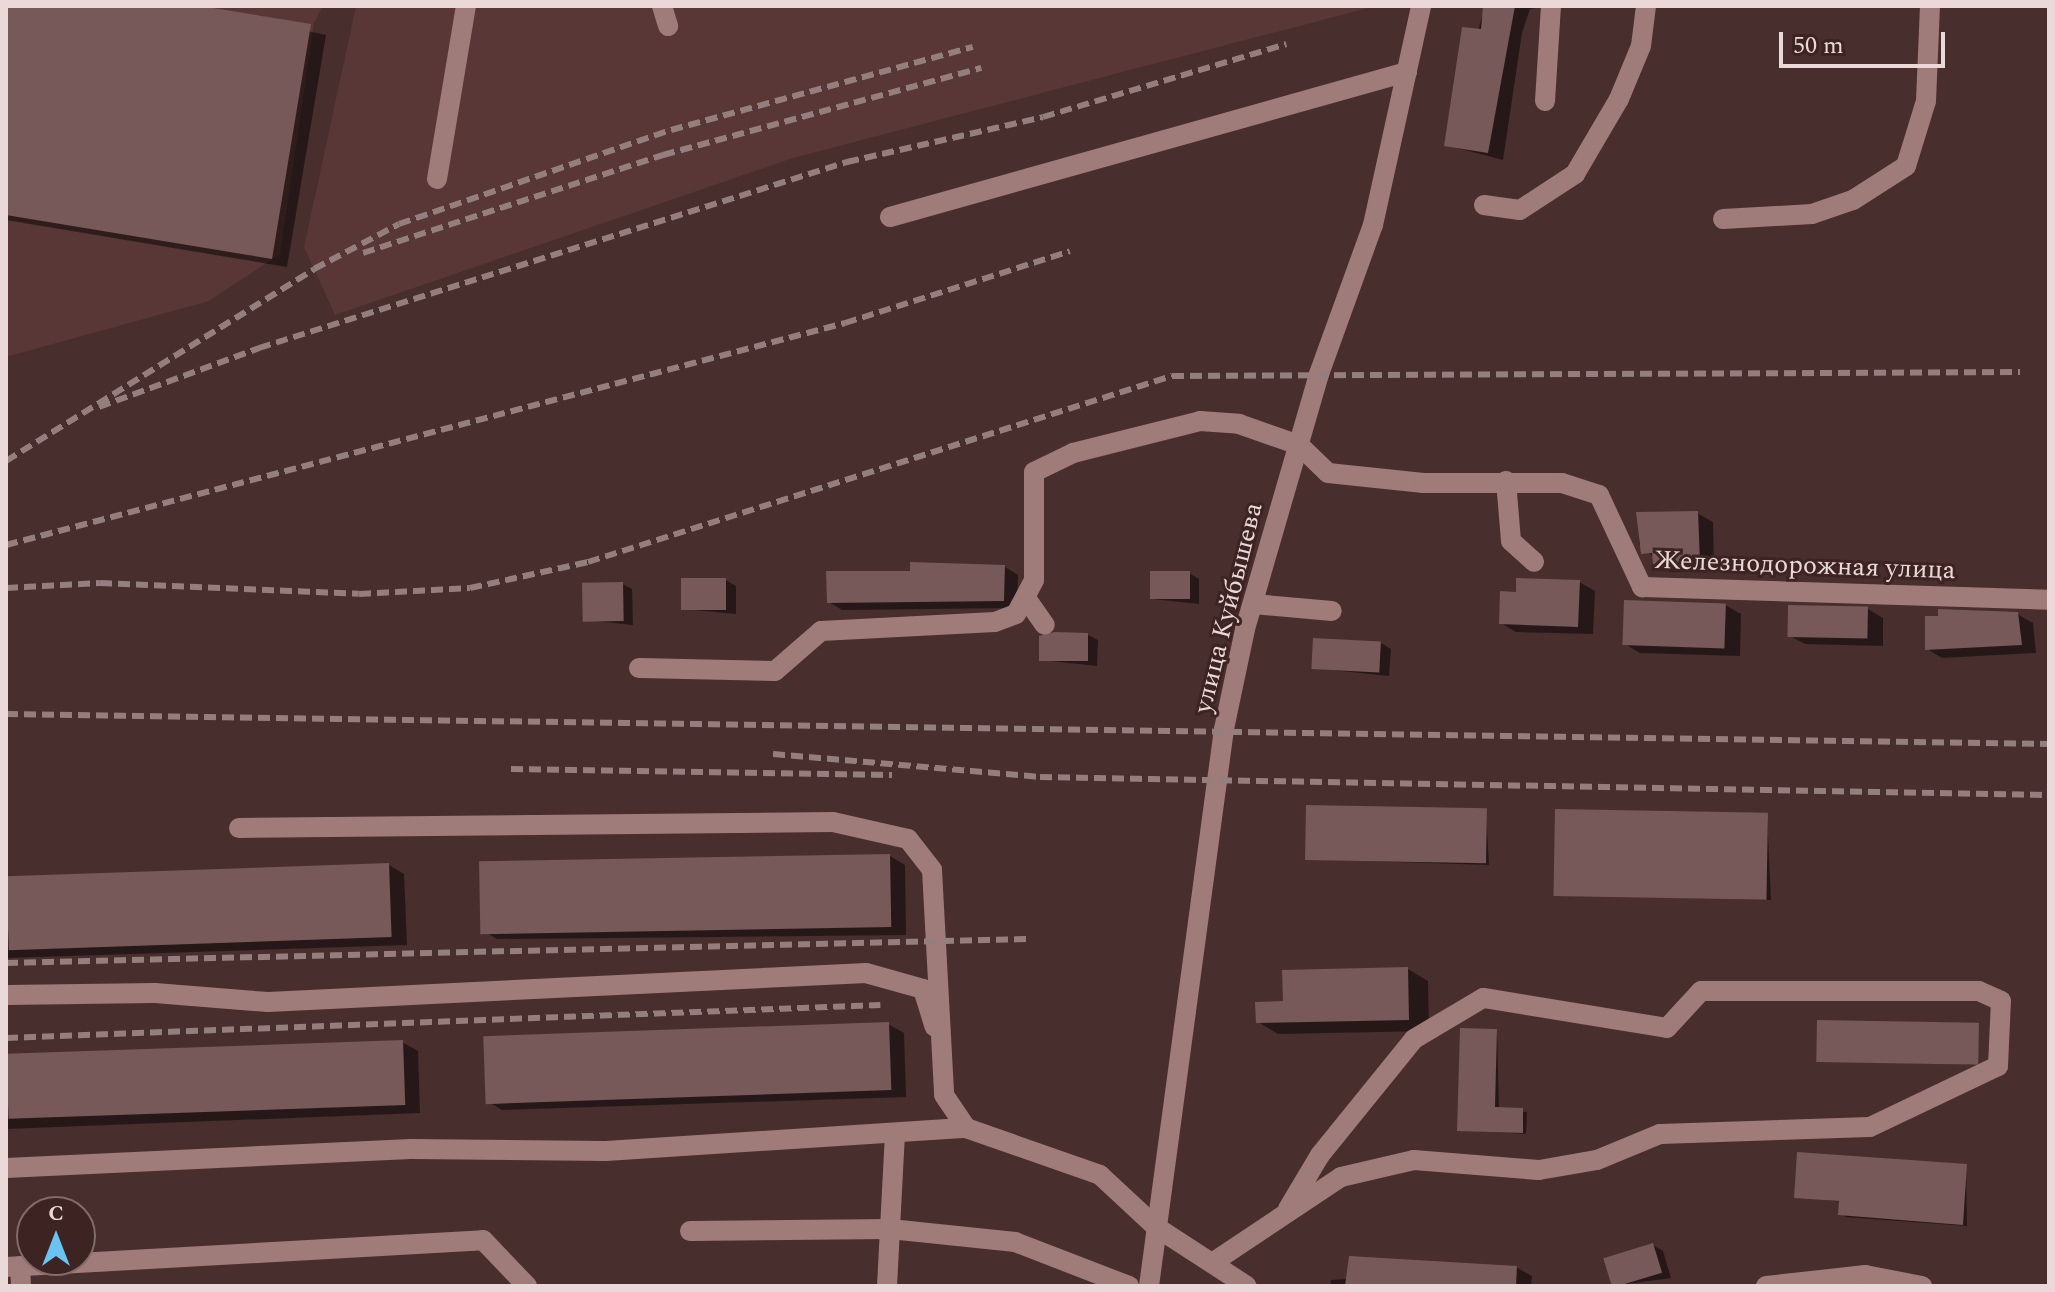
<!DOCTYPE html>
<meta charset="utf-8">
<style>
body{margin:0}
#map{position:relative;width:2055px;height:1292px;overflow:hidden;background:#482e2d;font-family:Spectral,serif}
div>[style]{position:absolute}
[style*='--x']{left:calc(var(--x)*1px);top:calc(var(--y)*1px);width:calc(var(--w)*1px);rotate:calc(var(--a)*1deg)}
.built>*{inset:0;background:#583736}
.shadow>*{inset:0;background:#0007}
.building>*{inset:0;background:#765958;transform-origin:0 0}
.minor>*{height:20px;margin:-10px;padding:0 10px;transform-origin:10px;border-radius:10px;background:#9f7b79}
.rail>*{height:6px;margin-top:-3px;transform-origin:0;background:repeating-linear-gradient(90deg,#947f7e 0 12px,transparent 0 18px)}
span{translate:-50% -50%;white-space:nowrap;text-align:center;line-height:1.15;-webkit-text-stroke:6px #3d2423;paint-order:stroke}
.street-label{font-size:26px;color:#ead9d8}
.frame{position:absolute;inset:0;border:8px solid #ead9d8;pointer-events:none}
.north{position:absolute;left:16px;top:1196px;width:80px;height:80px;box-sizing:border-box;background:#3d2423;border:2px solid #826c6b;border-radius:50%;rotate:0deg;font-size:22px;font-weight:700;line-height:32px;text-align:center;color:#ead9d8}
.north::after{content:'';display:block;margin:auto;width:28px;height:36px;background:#69c4f1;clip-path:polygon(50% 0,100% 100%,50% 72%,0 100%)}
.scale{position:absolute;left:1779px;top:32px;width:166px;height:36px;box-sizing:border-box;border:4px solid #ead9d8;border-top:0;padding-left:10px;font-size:24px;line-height:28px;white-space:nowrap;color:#ead9d8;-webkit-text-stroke:6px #3d2423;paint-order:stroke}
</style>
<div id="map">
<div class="built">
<div style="clip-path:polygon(6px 6px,323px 6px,314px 23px,280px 254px,209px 301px,6px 357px)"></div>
<div style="clip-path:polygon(356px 6px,1376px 6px,793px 158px,335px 315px,304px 247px)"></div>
</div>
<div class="shadow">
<div style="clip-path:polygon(6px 6px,189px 6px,326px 35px,287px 267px,6px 220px)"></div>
<div style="clip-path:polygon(1485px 6px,1543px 6px,1530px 9px,1522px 33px,1503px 160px,1446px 145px)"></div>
<div style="clip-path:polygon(1697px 513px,1713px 522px,1714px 571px,1670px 572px,1639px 544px,1638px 514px)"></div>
<div style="clip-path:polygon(1005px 567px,1018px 575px,1017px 608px,842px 610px,829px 602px,912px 573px)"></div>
<div style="clip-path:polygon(1189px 573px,1199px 579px,1199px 604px,1153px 599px)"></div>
<div style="clip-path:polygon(726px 580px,736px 586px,736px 614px,683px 609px)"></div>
<div style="clip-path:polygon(1579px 582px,1595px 591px,1593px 634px,1516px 632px,1501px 623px,1518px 594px)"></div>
<div style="clip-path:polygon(622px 584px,632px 589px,633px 625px,585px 620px)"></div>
<div style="clip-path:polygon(1725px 605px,1741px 614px,1740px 656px,1640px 653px,1625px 644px)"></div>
<div style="clip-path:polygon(1868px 609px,1883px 618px,1883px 646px,1805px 644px,1790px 636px)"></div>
<div style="clip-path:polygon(2017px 614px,2033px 623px,2036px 653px,1942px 658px,1927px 649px,1940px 618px)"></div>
<div style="clip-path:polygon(1088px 635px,1098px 640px,1097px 666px,1041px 660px)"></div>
<div style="clip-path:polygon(1381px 643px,1391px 649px,1389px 676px,1313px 668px)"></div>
<div style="clip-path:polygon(1486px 811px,1489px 865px,1307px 859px)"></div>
<div style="clip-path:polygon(1767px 814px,1771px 900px,1556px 895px)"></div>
<div style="clip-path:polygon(890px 856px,905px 865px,906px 935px,497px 939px,482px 930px)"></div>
<div style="clip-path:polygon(389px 865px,404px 874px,407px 945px,6px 958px,6px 878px)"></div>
<div style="clip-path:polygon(1408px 969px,1428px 981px,1429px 1031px,1278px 1034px,1258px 1022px,1285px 1003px)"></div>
<div style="clip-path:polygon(888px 1024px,904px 1033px,906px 1097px,502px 1110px,487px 1101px)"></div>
<div style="clip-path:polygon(1978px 1024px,1977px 1065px,1819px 1061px)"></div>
<div style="clip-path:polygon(1497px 1031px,1499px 1109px,1527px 1112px,1526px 1134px,1459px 1130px)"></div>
<div style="clip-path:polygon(402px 1042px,418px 1051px,420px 1113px,6px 1129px,6px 1057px)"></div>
<div style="clip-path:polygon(1966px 1166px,1967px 1226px,1845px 1217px,1841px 1202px,1796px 1196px)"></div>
<div style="clip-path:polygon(1653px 1245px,1663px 1251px,1671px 1278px,1613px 1286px,1605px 1258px)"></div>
<div style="clip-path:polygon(1516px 1267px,1532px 1276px,1531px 1286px,1330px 1286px,1331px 1280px)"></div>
</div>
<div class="building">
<div style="clip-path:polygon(6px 6px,201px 6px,311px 24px,272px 259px,6px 215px)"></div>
<div style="clip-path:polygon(1483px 6px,1515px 6px,1488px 153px,1444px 146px,1462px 27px,1481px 29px)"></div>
<div style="clip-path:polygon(1698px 511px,1700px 563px,1653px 564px,1652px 553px,1641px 554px,1636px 512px)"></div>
<div style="clip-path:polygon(910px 562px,1005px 565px,1004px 601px,827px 603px,826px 571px,910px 571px)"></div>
<div style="left:1190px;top:571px;width:28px;height:40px;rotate:90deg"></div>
<div style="left:726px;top:578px;width:32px;height:45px;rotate:90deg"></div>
<div style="clip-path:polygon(1516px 578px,1580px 580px,1578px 627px,1499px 624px,1500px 591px,1516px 592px)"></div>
<div style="left:623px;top:582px;width:39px;height:41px;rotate:89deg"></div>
<div style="left:1624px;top:600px;width:102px;height:45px;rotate:2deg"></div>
<div style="left:1788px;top:605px;width:80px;height:32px;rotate:1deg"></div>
<div style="clip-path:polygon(1938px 609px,2018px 612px,2022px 645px,1925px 650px,1925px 616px,1938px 616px)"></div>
<div style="clip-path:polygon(1055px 632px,1088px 633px,1088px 661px,1039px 661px,1039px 636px)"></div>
<div style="left:1313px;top:638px;width:68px;height:31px;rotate:3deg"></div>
<div style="left:1306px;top:805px;width:181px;height:55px;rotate:1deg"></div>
<div style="left:1555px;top:809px;width:213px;height:87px;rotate:1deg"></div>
<div style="left:890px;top:854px;width:73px;height:411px;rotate:89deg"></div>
<div style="left:389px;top:863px;width:74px;height:383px;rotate:88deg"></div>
<div style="clip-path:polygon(1408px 967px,1409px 1020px,1256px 1023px,1255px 1002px,1283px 1001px,1282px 970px)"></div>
<div style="left:1817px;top:1020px;width:162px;height:42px;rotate:1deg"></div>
<div style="left:889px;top:1022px;width:68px;height:406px;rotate:88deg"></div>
<div style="clip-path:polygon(1460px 1028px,1497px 1029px,1495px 1107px,1523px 1108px,1523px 1133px,1457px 1131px)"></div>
<div style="left:403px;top:1040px;width:65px;height:397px;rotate:88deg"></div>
<div style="clip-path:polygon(1797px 1152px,1967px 1164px,1963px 1225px,1838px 1215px,1839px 1201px,1794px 1198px)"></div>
<div style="left:1653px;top:1243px;width:31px;height:52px;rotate:73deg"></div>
<div style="clip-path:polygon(1349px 1256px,1517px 1266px,1516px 1286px,1345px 1286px)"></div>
</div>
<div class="minor">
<div style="--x:662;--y:6;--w:21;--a:73"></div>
<div style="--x:1545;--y:101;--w:95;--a:-86.4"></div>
<div style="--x:437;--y:179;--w:175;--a:-80.5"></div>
<div style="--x:1484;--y:205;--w:36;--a:8"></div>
<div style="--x:1520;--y:210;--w:66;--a:-33.2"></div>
<div style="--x:1575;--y:174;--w:87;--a:-59.6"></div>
<div style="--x:1619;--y:99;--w:57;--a:-67.5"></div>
<div style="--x:1641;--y:46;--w:40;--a:-82.9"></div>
<div style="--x:890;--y:217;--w:537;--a:-15.67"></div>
<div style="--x:1723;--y:219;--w:89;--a:-3.2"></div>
<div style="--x:1812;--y:214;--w:43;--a:-18.9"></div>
<div style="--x:1853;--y:200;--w:63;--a:-32.7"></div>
<div style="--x:1906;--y:166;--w:68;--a:-72.9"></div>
<div style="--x:1926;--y:101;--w:95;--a:-87.6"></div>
<div style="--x:1506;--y:481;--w:60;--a:85.2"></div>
<div style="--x:1511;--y:541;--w:31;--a:42"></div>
<div style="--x:1028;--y:601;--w:29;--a:55"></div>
<div style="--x:1254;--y:604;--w:78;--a:5.1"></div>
<div style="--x:639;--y:668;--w:136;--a:1.3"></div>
<div style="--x:775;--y:671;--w:61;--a:-41"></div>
<div style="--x:821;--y:631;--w:174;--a:-3"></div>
<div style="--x:995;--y:622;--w:22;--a:-21"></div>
<div style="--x:1016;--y:614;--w:38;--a:-62"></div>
<div style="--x:1034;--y:580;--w:108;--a:-90"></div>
<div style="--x:1034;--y:472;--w:43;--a:-26"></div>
<div style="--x:1073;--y:453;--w:131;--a:-14.1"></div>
<div style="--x:1200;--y:421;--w:39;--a:4"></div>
<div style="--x:1239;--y:424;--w:64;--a:19.3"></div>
<div style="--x:1299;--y:445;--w:40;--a:44"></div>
<div style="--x:1328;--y:473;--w:96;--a:6"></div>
<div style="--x:1423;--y:483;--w:139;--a:0"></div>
<div style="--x:1562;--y:483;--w:39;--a:18"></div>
<div style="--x:1599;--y:495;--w:102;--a:64.9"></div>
<div style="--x:1642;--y:587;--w:407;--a:1.8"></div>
<div style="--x:239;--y:828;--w:594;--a:-0.58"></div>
<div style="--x:833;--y:822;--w:77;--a:12.8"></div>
<div style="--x:908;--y:839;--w:39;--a:52"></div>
<div style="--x:932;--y:870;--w:225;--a:86.9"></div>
<div style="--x:944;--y:1095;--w:40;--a:56"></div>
<div style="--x:966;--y:1128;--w:142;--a:19.3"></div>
<div style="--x:1100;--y:1175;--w:76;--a:42.9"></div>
<div style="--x:1156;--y:1227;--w:108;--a:33"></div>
<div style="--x:6;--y:995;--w:149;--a:-0.8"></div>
<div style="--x:155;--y:993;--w:113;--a:4.6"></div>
<div style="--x:268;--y:1002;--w:599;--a:-2.78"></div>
<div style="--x:866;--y:973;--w:59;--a:15.7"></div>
<div style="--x:923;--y:989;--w:39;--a:73"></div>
<div style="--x:6;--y:1168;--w:405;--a:-2.7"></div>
<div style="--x:411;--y:1149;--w:195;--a:0.6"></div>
<div style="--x:606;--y:1151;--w:361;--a:-3.7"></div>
<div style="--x:690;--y:1231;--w:200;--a:-0.6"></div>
<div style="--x:890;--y:1229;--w:126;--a:5.9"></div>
<div style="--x:1015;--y:1242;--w:122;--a:21.1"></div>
<div style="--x:1215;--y:1261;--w:151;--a:-33.7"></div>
<div style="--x:1341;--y:1177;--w:75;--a:-13.1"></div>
<div style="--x:1414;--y:1160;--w:125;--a:4.6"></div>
<div style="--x:1539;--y:1170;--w:59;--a:-9.8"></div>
<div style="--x:1597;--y:1160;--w:68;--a:-22.4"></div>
<div style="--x:1660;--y:1134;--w:210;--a:-1.9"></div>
<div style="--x:1870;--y:1127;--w:142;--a:-25.5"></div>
<div style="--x:1998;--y:1066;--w:65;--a:-87.4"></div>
<div style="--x:2001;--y:1001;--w:24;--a:-156"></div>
<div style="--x:1979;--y:991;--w:278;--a:180"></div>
<div style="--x:1701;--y:991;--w:50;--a:132.6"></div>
<div style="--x:1667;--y:1028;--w:186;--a:-170.7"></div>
<div style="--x:1483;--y:998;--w:80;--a:149.3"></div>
<div style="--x:1414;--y:1039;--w:149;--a:129"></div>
<div style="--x:1320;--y:1155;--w:63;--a:120.7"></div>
<div style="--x:20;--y:1266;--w:20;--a:87"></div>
<div style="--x:6;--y:1267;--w:478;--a:-3.2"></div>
<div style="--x:483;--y:1240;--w:64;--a:46.3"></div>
<div style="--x:887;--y:1286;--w:153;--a:-87"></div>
<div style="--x:1149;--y:1286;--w:562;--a:-82.33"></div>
<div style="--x:1224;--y:729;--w:102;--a:-78.1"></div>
<div style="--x:1245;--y:629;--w:266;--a:-73.8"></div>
<div style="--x:1319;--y:374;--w:158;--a:-70.1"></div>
<div style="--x:1373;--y:225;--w:224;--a:-77.6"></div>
<div style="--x:1766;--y:1286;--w:100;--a:-6.3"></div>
<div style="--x:1865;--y:1275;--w:58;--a:10.9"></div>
</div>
<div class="rail">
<div style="--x:363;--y:253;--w:316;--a:-18.1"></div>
<div style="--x:663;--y:155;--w:330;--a:-15.3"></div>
<div style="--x:99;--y:407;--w:171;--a:-20.2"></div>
<div style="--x:259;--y:348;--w:617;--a:-17.55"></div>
<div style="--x:847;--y:162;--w:201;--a:-12.9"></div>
<div style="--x:1043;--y:117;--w:254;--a:-16.7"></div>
<div style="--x:6;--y:461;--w:363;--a:-31.9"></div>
<div style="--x:314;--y:269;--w:96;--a:-27.9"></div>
<div style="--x:399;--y:224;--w:288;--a:-19.1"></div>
<div style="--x:671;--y:130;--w:313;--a:-15.4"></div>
<div style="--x:6;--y:545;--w:868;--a:-14.82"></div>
<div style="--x:845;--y:323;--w:236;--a:-17.7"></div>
<div style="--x:6;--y:588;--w:94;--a:-3"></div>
<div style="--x:100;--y:583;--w:259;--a:2.4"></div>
<div style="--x:359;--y:594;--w:111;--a:-3.1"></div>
<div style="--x:470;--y:588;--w:121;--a:-12.4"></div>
<div style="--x:588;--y:562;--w:613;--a:-17.67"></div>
<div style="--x:1172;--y:376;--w:848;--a:-0.27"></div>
<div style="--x:6;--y:714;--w:2043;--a:0.84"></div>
<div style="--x:773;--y:754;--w:268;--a:4.9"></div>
<div style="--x:1040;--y:777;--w:1009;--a:1.02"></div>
<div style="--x:511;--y:769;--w:381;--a:0.9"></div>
<div style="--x:6;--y:963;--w:1022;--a:-1.35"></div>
<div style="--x:6;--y:1038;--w:875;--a:-2.16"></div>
</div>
<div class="street-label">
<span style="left:1805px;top:566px;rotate:2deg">Железнодорожная улица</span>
<span style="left:1229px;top:608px;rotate:-76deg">улица Куйбышева</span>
</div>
<div class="frame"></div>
<div class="north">С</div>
<div class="scale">50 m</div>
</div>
